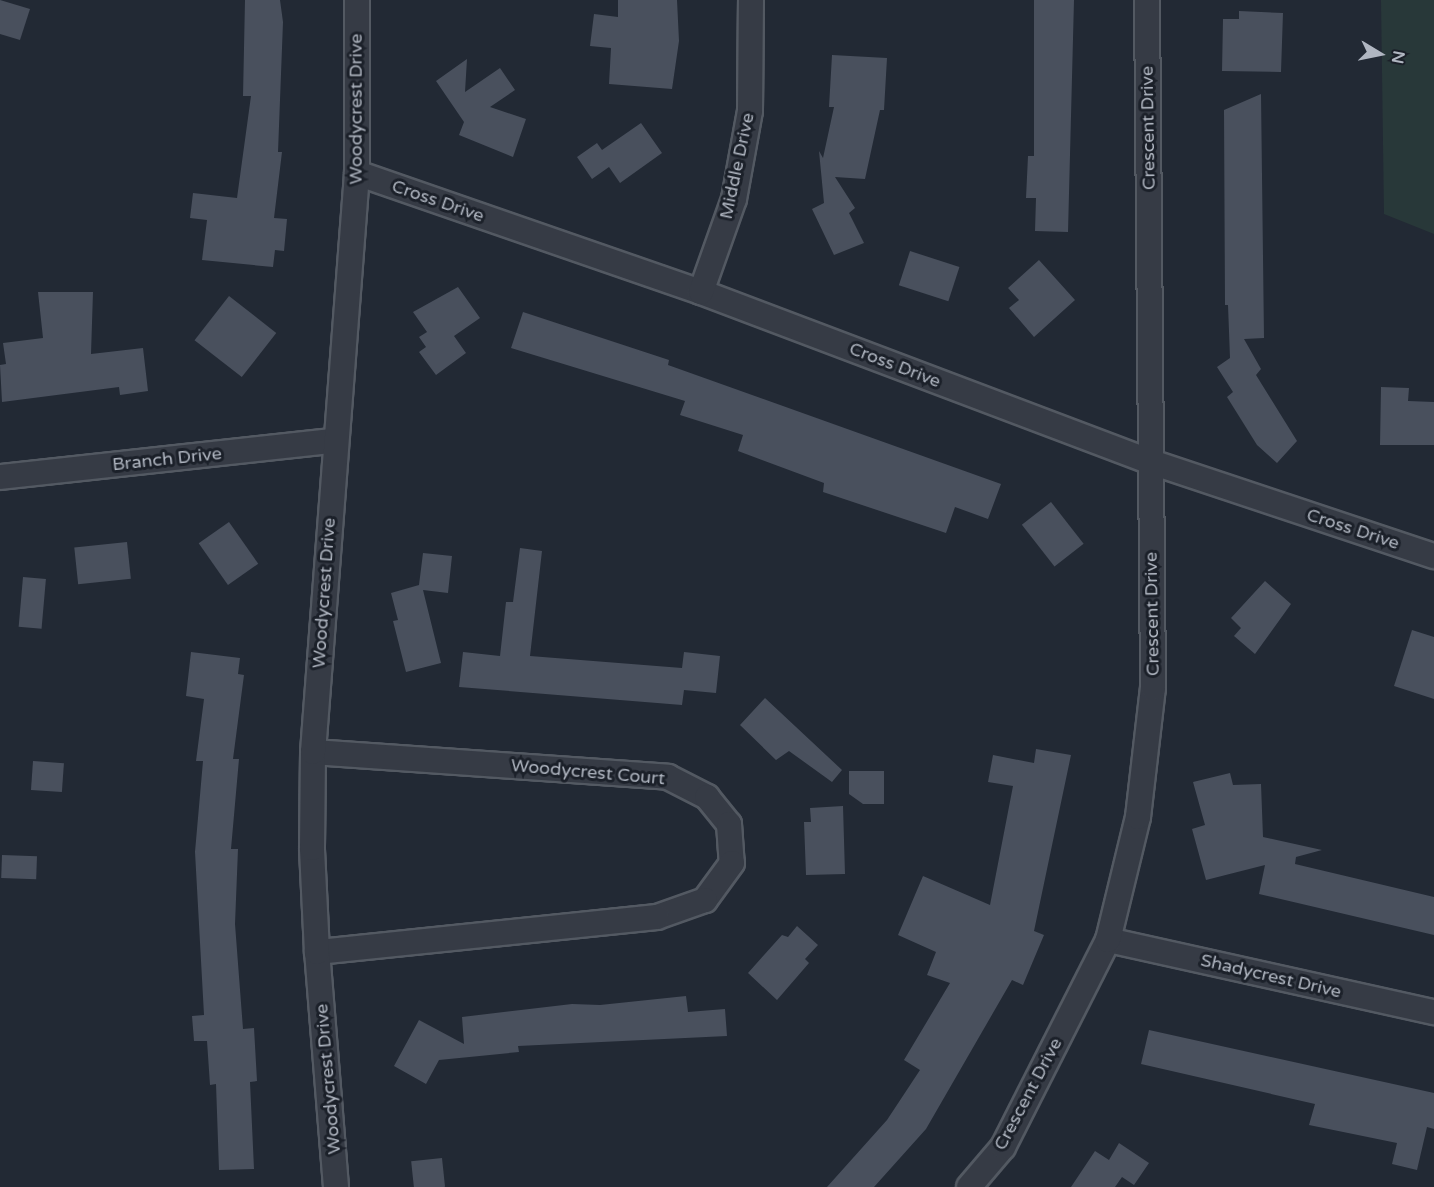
<!DOCTYPE html>
<style>
body{margin:0}
#map{position:relative;width:1434px;height:1187px;overflow:hidden;background:#222934;font-family:"Varela Round",sans-serif}
div>[style]{position:absolute}
[style*='--x']{left:calc(var(--x)*1px);top:calc(var(--y)*1px);width:calc(var(--w)*1px);rotate:calc(var(--a)*1deg)}
.green>*{inset:0;background:#283839}
.building>*{inset:0;background:#49505d;transform-origin:0 0}
.roads{filter:drop-shadow(2px 0 #535962) drop-shadow(-2px 0 #535962) drop-shadow(0 2px #535962) drop-shadow(0 -2px #535962)}
.street>*{height:24px;margin:-12px;padding:0 12px;transform-origin:12px;border-radius:12px;background:#363b45}
span{translate:-50% -50%;white-space:nowrap;text-align:center;line-height:1.15;-webkit-text-stroke:6px #1b2029;paint-order:stroke}
.street-label{font-size:18px;color:#b0b6c1}
.north{position:absolute;left:1350px;top:24px;width:60px;height:60px;-webkit-text-stroke:4px #1b2029;paint-order:stroke;rotate:100deg;font-size:16px;font-weight:700;line-height:24px;text-align:center;color:#b0b6c1}
.north::after{content:'';display:block;margin:auto;width:21px;height:27px;background:#b0b6c1;clip-path:polygon(50% 0,100% 100%,50% 72%,0 100%)}
</style>
<div id="map">
<div class="green">
<div style="clip-path:polygon(1381px 0,1434px 0,1434px 234px,1384px 214px)"></div>
</div>
<div class="building">
<div style="clip-path:polygon(0 0,30px 9px,20px 40px,0 34px)"></div>
<div style="clip-path:polygon(245px 0,280px 0,283px 22px,278px 152px,282px 152px,274px 218px,287px 219px,284px 251px,275px 250px,273px 267px,202px 260px,207px 220px,190px 218px,193px 193px,237px 198px,251px 96px,243px 96px)"></div>
<div style="clip-path:polygon(618px 0,677px 0,679px 41px,672px 89px,609px 84px,611px 48px,590px 46px,594px 14px,618px 17px)"></div>
<div style="clip-path:polygon(1034px 0,1074px 0,1068px 232px,1035px 231px,1036px 198px,1026px 198px,1028px 156px,1034px 156px)"></div>
<div style="clip-path:polygon(1239px 11px,1283px 13px,1281px 72px,1222px 71px,1223px 19px,1239px 19px)"></div>
<div style="clip-path:polygon(832px 55px,887px 58px,884px 110px,880px 110px,865px 179px,835px 177px,855px 208px,849px 213px,864px 243px,834px 255px,812px 209px,824px 203px,819px 151px,823px 158px,834px 107px,829px 107px)"></div>
<div style="clip-path:polygon(467px 59px,465px 92px,500px 68px,515px 90px,490px 107px,526px 119px,513px 157px,459px 135px,464px 122px,436px 81px)"></div>
<div style="clip-path:polygon(1261px 94px,1264px 338px,1244px 339px,1261px 369px,1256px 375px,1297px 441px,1277px 463px,1257px 445px,1227px 397px,1233px 392px,1217px 367px,1230px 358px,1228px 305px,1225px 305px,1224px 110px)"></div>
<div style="clip-path:polygon(641px 123px,662px 153px,620px 183px,609px 167px,592px 179px,577px 157px,597px 143px,602px 150px)"></div>
<div style="left:910px;top:251px;width:52px;height:36px;rotate:18deg"></div>
<div style="clip-path:polygon(1039px 260px,1075px 300px,1034px 337px,1009px 308px,1019px 300px,1008px 288px)"></div>
<div style="clip-path:polygon(458px 287px,480px 318px,454px 336px,466px 353px,436px 375px,419px 352px,426px 347px,419px 337px,427px 332px,413px 312px)"></div>
<div style="clip-path:polygon(38px 292px,93px 292px,91px 354px,143px 348px,148px 391px,120px 395px,119px 387px,2px 402px,0 365px,6px 364px,3px 343px,43px 338px)"></div>
<div style="left:229px;top:296px;width:60px;height:56px;rotate:38deg"></div>
<div style="clip-path:polygon(523px 312px,669px 360px,668px 365px,1001px 484px,988px 519px,955px 507px,946px 533px,823px 492px,824px 483px,738px 451px,743px 435px,680px 415px,685px 401px,511px 348px)"></div>
<div style="clip-path:polygon(1381px 387px,1409px 388px,1408px 401px,1434px 402px,1434px 445px,1380px 445px)"></div>
<div style="left:1051px;top:502px;width:53px;height:37px;rotate:52deg"></div>
<div style="left:229px;top:522px;width:51px;height:37px;rotate:55deg"></div>
<div style="left:127px;top:542px;width:37px;height:53px;rotate:84deg"></div>
<div style="clip-path:polygon(520px 548px,542px 551px,530px 656px,682px 668px,684px 652px,720px 656px,716px 693px,684px 690px,682px 705px,459px 687px,463px 652px,500px 656px,506px 602px,513px 602px)"></div>
<div style="clip-path:polygon(423px 553px,452px 556px,448px 593px,423px 590px,441px 663px,406px 672px,393px 621px,398px 620px,391px 593px,419px 585px)"></div>
<div style="left:23px;top:577px;width:23px;height:50px;rotate:5deg"></div>
<div style="clip-path:polygon(1265px 581px,1291px 604px,1255px 654px,1234px 636px,1241px 628px,1231px 618px)"></div>
<div style="clip-path:polygon(1412px 630px,1434px 637px,1434px 699px,1394px 686px)"></div>
<div style="clip-path:polygon(191px 652px,240px 658px,238px 674px,244px 675px,233px 759px,239px 759px,231px 849px,238px 849px,235px 924px,243px 1029px,254px 1028px,257px 1081px,250px 1082px,254px 1169px,219px 1170px,216px 1084px,210px 1085px,207px 1041px,194px 1041px,192px 1016px,204px 1015px,195px 852px,203px 761px,196px 761px,204px 699px,186px 696px)"></div>
<div style="clip-path:polygon(765px 698px,842px 770px,832px 782px,789px 751px,776px 760px,740px 725px)"></div>
<div style="clip-path:polygon(1036px 749px,1071px 755px,1034px 931px,1044px 935px,1023px 985px,1012px 980px,926px 1129px,874px 1187px,827px 1187px,887px 1120px,920px 1070px,904px 1060px,950px 983px,927px 975px,936px 952px,898px 935px,923px 876px,990px 905px,1013px 786px,988px 782px,993px 755px,1034px 763px)"></div>
<div style="left:33px;top:761px;width:31px;height:29px;rotate:4deg"></div>
<div style="clip-path:polygon(849px 771px,884px 771px,884px 804px,863px 804px,849px 794px)"></div>
<div style="clip-path:polygon(1230px 773px,1233px 785px,1261px 784px,1263px 837px,1322px 850px,1296px 857px,1295px 864px,1434px 897px,1434px 935px,1259px 894px,1265px 865px,1206px 880px,1192px 829px,1205px 825px,1193px 782px)"></div>
<div style="clip-path:polygon(843px 806px,845px 874px,806px 875px,804px 822px,811px 822px,810px 808px)"></div>
<div style="left:2px;top:855px;width:35px;height:23px;rotate:2deg"></div>
<div style="clip-path:polygon(797px 926px,818px 945px,805px 959px,809px 963px,777px 1000px,748px 973px,782px 935px,788px 937px)"></div>
<div style="clip-path:polygon(686px 996px,688px 1012px,725px 1009px,727px 1036px,518px 1046px,519px 1052px,439px 1060px,426px 1084px,394px 1066px,419px 1020px,464px 1044px,462px 1017px,572px 1004px,600px 1005px)"></div>
<div style="clip-path:polygon(1149px 1030px,1434px 1093px,1434px 1129px,1427px 1127px,1417px 1170px,1392px 1164px,1397px 1143px,1309px 1125px,1315px 1104px,1141px 1064px)"></div>
<div style="clip-path:polygon(1119px 1143px,1149px 1163px,1134px 1185px,1122px 1177px,1115px 1187px,1071px 1187px,1095px 1151px,1109px 1160px)"></div>
<div style="left:442px;top:1158px;width:29px;height:31px;rotate:84deg"></div>
</div>
<div class="roads">
<div class="street">
<div style="--x:357;--y:173;--w:364;--a:19.1"></div>
<div style="--x:701;--y:292;--w:481;--a:20.7"></div>
<div style="--x:1151;--y:462;--w:298;--a:18.4"></div>
<div style="--x:701;--y:292;--w:99;--a:-70.5"></div>
<div style="--x:734;--y:199;--w:89;--a:-79.7"></div>
<div style="--x:750;--y:111;--w:111;--a:-89.5"></div>
<div style="--x:0;--y:477;--w:336;--a:-6.2"></div>
<div style="--x:313;--y:752;--w:356;--a:4"></div>
<div style="--x:668;--y:777;--w:44;--a:27.1"></div>
<div style="--x:707;--y:797;--w:35;--a:51"></div>
<div style="--x:729;--y:824;--w:39;--a:86"></div>
<div style="--x:732;--y:863;--w:46;--a:126.1"></div>
<div style="--x:705;--y:900;--w:51;--a:160.5"></div>
<div style="--x:657;--y:917;--w:342;--a:174.1"></div>
<div style="--x:1108;--y:940;--w:334;--a:12.5"></div>
<div style="--x:336;--y:1187;--w:236;--a:-94.6"></div>
<div style="--x:317;--y:952;--w:104;--a:-92.8"></div>
<div style="--x:312;--y:848;--w:96;--a:-89.4"></div>
<div style="--x:313;--y:752;--w:581;--a:-85.65"></div>
<div style="--x:357;--y:173;--w:173;--a:-90"></div>
<div style="--x:969;--y:1187;--w:52;--a:-49.6"></div>
<div style="--x:1003;--y:1147;--w:232;--a:-63.1"></div>
<div style="--x:1108;--y:940;--w:127;--a:-76.3"></div>
<div style="--x:1138;--y:817;--w:130;--a:-83.4"></div>
<div style="--x:1153;--y:688;--w:688;--a:-90.5"></div>
</div>
</div>
<div class="street-label">
<span style="left:356px;top:109px;rotate:-90deg">Woodycrest Drive</span>
<span style="left:1148px;top:128px;rotate:-91deg">Crescent Drive</span>
<span style="left:737px;top:166px;rotate:-78deg">Middle Drive</span>
<span style="left:438px;top:201px;rotate:19deg">Cross Drive</span>
<span style="left:895px;top:365px;rotate:21deg">Cross Drive</span>
<span style="left:167px;top:459px;rotate:-6deg">Branch Drive</span>
<span style="left:1353px;top:529px;rotate:18deg">Cross Drive</span>
<span style="left:324px;top:593px;rotate:-86deg">Woodycrest Drive</span>
<span style="left:1152px;top:614px;rotate:-91deg">Crescent Drive</span>
<span style="left:588px;top:772px;rotate:5deg">Woodycrest Court</span>
<span style="left:1271px;top:976px;rotate:13deg">Shadycrest Drive</span>
<span style="left:328px;top:1079px;rotate:-95deg">Woodycrest Drive</span>
<span style="left:1028px;top:1094px;rotate:-62deg">Crescent Drive</span>
</div>
<div class="north">N</div>
</div>
